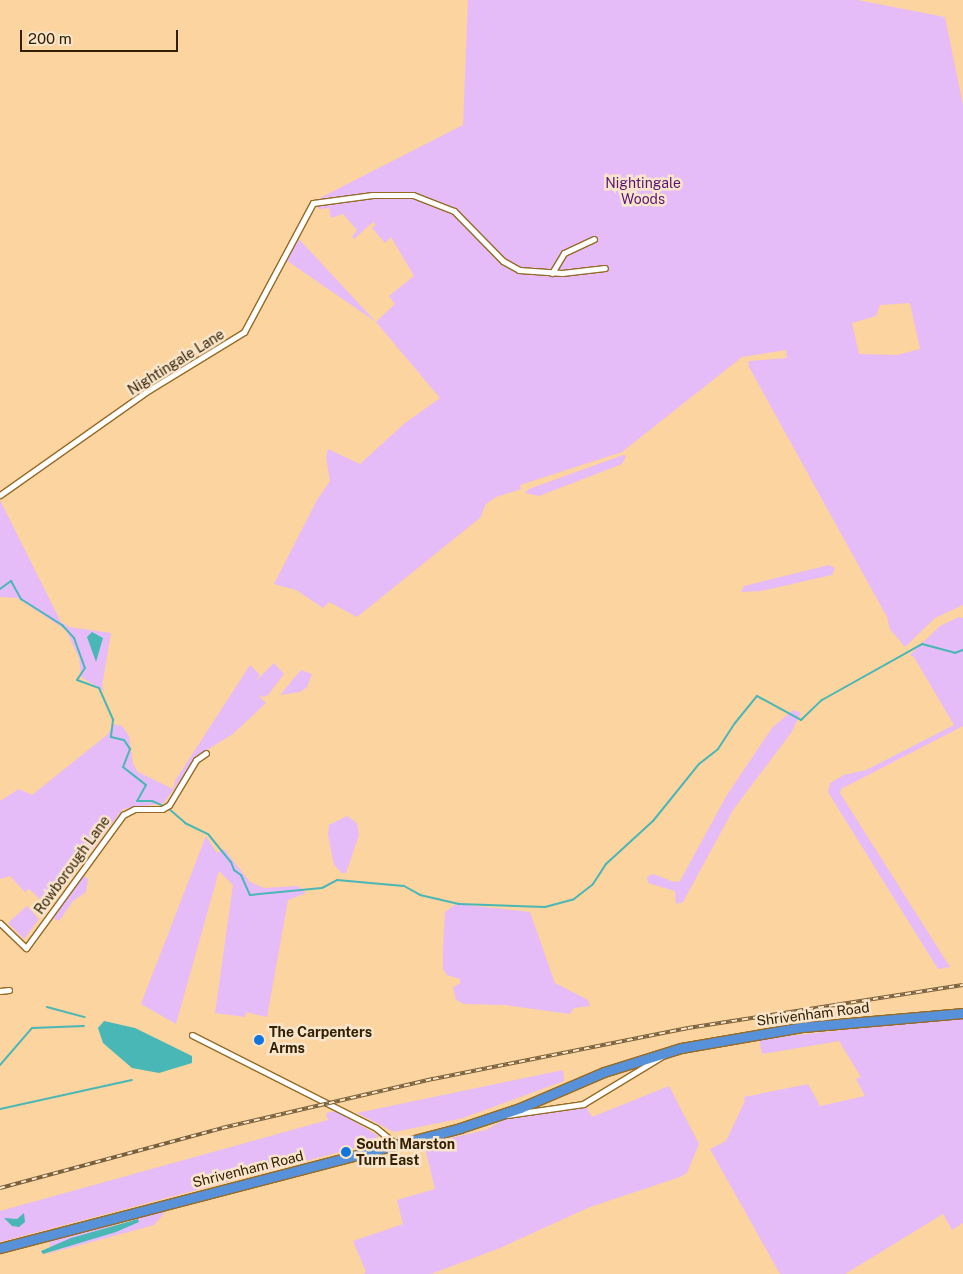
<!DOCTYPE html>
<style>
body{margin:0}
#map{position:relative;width:963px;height:1274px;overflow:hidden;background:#fbd49f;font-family:"Public Sans",sans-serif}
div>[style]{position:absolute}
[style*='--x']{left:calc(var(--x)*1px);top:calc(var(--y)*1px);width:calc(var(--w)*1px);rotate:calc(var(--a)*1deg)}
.green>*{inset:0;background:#e5bcf8}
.water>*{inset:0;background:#4ab7b7}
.stream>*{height:2px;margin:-1px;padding:0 1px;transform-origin:1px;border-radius:1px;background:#4ab7b7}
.roads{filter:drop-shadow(1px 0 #966a24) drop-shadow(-1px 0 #966a24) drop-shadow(0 1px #966a24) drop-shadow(0 -1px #966a24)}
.street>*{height:5px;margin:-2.5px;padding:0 2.5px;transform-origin:2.5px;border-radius:2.5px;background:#fff}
.highway>*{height:9px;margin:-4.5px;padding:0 4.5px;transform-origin:4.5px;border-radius:4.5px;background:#5791d9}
.rail>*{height:4px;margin-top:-2px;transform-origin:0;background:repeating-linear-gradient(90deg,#f9e5cb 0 5.5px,#79603a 0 11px);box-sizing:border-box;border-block:1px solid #79603a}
.dots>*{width:14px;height:14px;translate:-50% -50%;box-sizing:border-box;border:2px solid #f9e5cb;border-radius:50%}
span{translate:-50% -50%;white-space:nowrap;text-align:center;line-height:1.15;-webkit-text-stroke:5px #f9e5cb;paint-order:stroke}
.park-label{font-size:14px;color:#591372}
.street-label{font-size:14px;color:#322003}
.poi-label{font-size:14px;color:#322003;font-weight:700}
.left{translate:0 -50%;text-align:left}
.scale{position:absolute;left:20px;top:30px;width:158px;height:22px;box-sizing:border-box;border:2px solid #322003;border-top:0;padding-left:6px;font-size:15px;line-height:18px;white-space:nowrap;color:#322003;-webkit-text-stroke:4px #f9e5cb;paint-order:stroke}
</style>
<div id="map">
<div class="green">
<div style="clip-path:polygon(evenodd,468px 0,857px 0,945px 17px,963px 105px,963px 605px,935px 618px,905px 647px,890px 629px,887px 617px,748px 365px,749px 361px,787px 358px,786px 350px,742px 357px,622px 452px,520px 485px,521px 489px,496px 497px,486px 504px,480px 518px,357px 617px,329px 602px,323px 608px,296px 590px,274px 584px,317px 500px,330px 481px,326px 457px,328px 449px,360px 464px,405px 423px,440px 398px,376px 322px,286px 260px,298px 238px,376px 322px,395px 304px,389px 296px,414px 276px,391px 237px,385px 243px,372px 228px,376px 225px,373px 222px,354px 239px,352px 237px,357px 230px,343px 214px,331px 218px,329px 208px,318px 209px,318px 199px,463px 125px,468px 0,910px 303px,920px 349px,897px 355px,859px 354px,852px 323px,876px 316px,880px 305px,910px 303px)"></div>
<div style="clip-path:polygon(623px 455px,626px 456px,622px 464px,539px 496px,525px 493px,529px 489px)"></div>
<div style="clip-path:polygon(0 500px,61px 622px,69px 627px,111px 633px,102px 686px,104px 691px,81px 677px,79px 658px,66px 630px,17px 598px,0 597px)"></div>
<div style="clip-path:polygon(829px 565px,835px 568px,832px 575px,761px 591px,741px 592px,744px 586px)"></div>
<div style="clip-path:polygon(959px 617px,963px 618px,963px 726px,841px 789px,840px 793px,950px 967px,938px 969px,828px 792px,830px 783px,844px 775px,866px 770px,954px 725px,914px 657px,910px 655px,940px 626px)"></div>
<div style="clip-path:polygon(274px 663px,284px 674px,268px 695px,263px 697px,258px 695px,266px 703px,233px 734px,197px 756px,164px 803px,123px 809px,49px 907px,29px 889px,25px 892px,10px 876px,0 879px,0 801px,19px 789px,32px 795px,107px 735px,114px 724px,122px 726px,129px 736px,133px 764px,138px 772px,173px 789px,175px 781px,250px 665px,260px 675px,254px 683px)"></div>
<div style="clip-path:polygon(301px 670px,312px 674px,307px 687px,300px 692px,280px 695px)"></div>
<div style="clip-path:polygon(793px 710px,801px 713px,791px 733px,733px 810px,683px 902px,676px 904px,675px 891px,648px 883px,647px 877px,653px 874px,674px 882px,680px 881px,727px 795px,772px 728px)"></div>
<div style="clip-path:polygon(347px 816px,357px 823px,359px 835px,346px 873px,342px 873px,334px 865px,328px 835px,329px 825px)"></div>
<div style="clip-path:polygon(206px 836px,217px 853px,224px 849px,250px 882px,264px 888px,298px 886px,306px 893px,288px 900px,267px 1017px,246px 1012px,245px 1017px,215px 1013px,233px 885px,219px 871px,176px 1024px,141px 1004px)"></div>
<div style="clip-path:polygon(83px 875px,88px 879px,86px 892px,73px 901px,59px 921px,51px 917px)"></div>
<div style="clip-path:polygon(456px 904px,530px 912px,555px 983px,588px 1000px,590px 1006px,574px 1008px,570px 1014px,505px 1005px,464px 1004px,456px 1000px,453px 987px,460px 984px,460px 979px,447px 975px,443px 969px,443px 948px,445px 912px)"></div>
<div style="clip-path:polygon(27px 906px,39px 919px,24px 939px,8px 923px)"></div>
<div style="clip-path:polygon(963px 1017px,963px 1223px,952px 1230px,943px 1214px,845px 1274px,780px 1274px,710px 1149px,726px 1141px,745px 1101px,744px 1097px,808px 1084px,820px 1106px,865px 1096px,856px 1079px,861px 1077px,839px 1041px,762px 1054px,759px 1039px)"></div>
<div style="clip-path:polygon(563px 1070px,564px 1081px,463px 1118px,394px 1132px,357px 1113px)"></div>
<div style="clip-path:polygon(669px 1086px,699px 1144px,687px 1173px,680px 1177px,590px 1207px,500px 1248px,431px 1274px,364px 1274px,366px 1272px,353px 1241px,403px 1224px,397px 1200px,435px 1189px,424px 1144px,486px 1130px,505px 1119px,585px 1105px,592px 1117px)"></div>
<div style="clip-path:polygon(336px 1111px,379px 1136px,366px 1145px,0 1242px,0 1211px,328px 1120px,326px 1113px)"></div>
<div style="clip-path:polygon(168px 1209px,154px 1225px,40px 1256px,139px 1222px,138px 1219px,124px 1222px,50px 1247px,49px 1237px)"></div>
</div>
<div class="water">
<div style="clip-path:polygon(92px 632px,103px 638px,96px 662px,87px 637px)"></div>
<div style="clip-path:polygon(104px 1021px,135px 1028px,192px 1056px,192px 1063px,159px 1073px,132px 1068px,103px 1043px,98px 1028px)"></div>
<div style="clip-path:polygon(24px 1213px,25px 1222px,19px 1227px,12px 1226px,4px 1218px,17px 1219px)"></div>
<div style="clip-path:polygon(138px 1219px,139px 1222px,116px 1232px,43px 1254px,41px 1251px,71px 1238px)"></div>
</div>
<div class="stream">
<div style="--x:0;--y:589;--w:14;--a:-36"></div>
<div style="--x:11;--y:581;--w:21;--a:61"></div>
<div style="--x:21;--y:599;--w:49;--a:32.4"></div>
<div style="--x:62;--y:625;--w:18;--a:47"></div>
<div style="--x:74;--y:638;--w:32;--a:70"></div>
<div style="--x:85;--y:668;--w:14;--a:124"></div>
<div style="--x:77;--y:680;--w:23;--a:20"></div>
<div style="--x:99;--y:688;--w:35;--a:66"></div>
<div style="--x:113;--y:720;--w:17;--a:97"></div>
<div style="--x:111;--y:737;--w:13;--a:13"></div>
<div style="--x:124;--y:740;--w:11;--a:56"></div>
<div style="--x:130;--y:749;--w:19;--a:111"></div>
<div style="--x:123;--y:767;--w:29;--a:38"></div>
<div style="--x:146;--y:785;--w:18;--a:119"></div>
<div style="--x:137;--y:801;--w:15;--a:0"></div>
<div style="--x:152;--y:801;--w:13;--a:23"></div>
<div style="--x:168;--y:808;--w:23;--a:41"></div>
<div style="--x:185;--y:823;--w:25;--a:26"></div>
<div style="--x:208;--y:834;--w:36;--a:51"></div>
<div style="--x:231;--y:862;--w:9;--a:69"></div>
<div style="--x:234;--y:870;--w:9;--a:36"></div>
<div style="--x:241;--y:875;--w:22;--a:66"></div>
<div style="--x:250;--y:895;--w:72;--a:-5.6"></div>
<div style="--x:322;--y:888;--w:17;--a:-28"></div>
<div style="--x:337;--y:880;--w:67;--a:5.1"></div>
<div style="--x:404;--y:886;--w:18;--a:29"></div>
<div style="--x:420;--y:895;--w:40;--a:13"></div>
<div style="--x:459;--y:904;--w:86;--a:2"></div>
<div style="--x:545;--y:907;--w:30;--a:-15"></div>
<div style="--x:574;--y:899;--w:24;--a:-38"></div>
<div style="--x:593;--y:884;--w:24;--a:-57"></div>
<div style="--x:606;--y:864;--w:64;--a:-42.5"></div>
<div style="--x:653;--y:821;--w:73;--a:-51.1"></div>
<div style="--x:699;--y:764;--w:24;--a:-38"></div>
<div style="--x:718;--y:749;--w:31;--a:-57"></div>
<div style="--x:735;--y:723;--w:35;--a:-51"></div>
<div style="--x:757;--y:696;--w:50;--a:28.6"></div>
<div style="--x:801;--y:720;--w:29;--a:-44"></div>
<div style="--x:822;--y:700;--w:115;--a:-29.2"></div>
<div style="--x:922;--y:644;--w:34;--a:15"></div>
<div style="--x:955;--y:653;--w:9;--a:-21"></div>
<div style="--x:47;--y:1007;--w:39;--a:15"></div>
<div style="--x:0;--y:1065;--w:49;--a:-49.1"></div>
<div style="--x:32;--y:1028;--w:52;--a:-2.2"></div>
<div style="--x:0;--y:1109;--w:135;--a:-12.4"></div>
</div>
<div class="roads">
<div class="street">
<div style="--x:552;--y:273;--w:23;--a:-59"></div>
<div style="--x:564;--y:253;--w:33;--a:-25"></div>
<div style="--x:0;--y:495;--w:182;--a:-35.2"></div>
<div style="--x:149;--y:390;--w:111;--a:-31.4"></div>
<div style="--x:244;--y:332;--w:146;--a:-61.9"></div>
<div style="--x:313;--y:203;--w:60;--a:-7.7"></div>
<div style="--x:372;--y:195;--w:41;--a:0"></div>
<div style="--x:413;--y:195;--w:44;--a:21.3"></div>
<div style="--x:454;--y:211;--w:70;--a:45.6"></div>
<div style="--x:503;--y:261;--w:18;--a:29"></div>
<div style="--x:519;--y:270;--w:43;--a:4"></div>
<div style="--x:562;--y:273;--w:43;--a:-6.6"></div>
<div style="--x:0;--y:923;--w:36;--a:44"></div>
<div style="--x:26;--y:948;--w:165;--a:-53.9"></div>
<div style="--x:123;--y:815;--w:13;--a:-27"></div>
<div style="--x:135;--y:809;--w:27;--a:0"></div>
<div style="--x:162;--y:809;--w:8;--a:-30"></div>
<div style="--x:169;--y:805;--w:52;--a:-59"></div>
<div style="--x:196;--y:760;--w:12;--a:-35"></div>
<div style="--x:0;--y:991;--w:9;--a:-6"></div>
<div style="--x:192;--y:1035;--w:206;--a:26.8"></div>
<div style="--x:376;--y:1128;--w:26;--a:39"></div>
<div style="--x:507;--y:1115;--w:77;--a:-8.2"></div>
<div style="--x:583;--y:1104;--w:95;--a:-31.2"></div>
</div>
<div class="highway">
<div style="--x:0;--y:1248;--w:475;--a:-14.6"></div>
<div style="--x:460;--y:1128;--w:63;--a:-18.4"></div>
<div style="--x:520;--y:1108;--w:91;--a:-23.2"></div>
<div style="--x:604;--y:1072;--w:81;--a:-17.3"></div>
<div style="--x:681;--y:1048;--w:124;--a:-9.8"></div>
<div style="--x:803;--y:1027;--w:161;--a:-5"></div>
</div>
</div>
<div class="rail">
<div style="--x:0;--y:1188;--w:230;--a:-15.1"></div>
<div style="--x:222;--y:1128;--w:217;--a:-13.1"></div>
<div style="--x:433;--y:1079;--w:260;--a:-11.3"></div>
<div style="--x:688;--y:1028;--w:278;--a:-8.9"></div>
</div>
<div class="dots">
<div style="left:259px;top:1040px;background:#1075dd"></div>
<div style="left:346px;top:1152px;background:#1075dd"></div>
</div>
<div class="park-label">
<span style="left:643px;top:191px">Nightingale<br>Woods</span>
</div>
<div class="street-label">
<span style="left:176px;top:362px;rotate:-32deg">Nightingale Lane</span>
<span style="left:72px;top:865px;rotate:-54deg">Rowborough Lane</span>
<span style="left:813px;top:1014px;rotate:-7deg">Shrivenham Road</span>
<span style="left:248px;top:1169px;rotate:-14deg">Shrivenham Road</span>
</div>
<div class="poi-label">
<span class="left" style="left:269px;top:1040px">The Carpenters<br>Arms</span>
<span class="left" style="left:356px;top:1152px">South Marston<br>Turn East</span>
</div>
<div class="scale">200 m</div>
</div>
